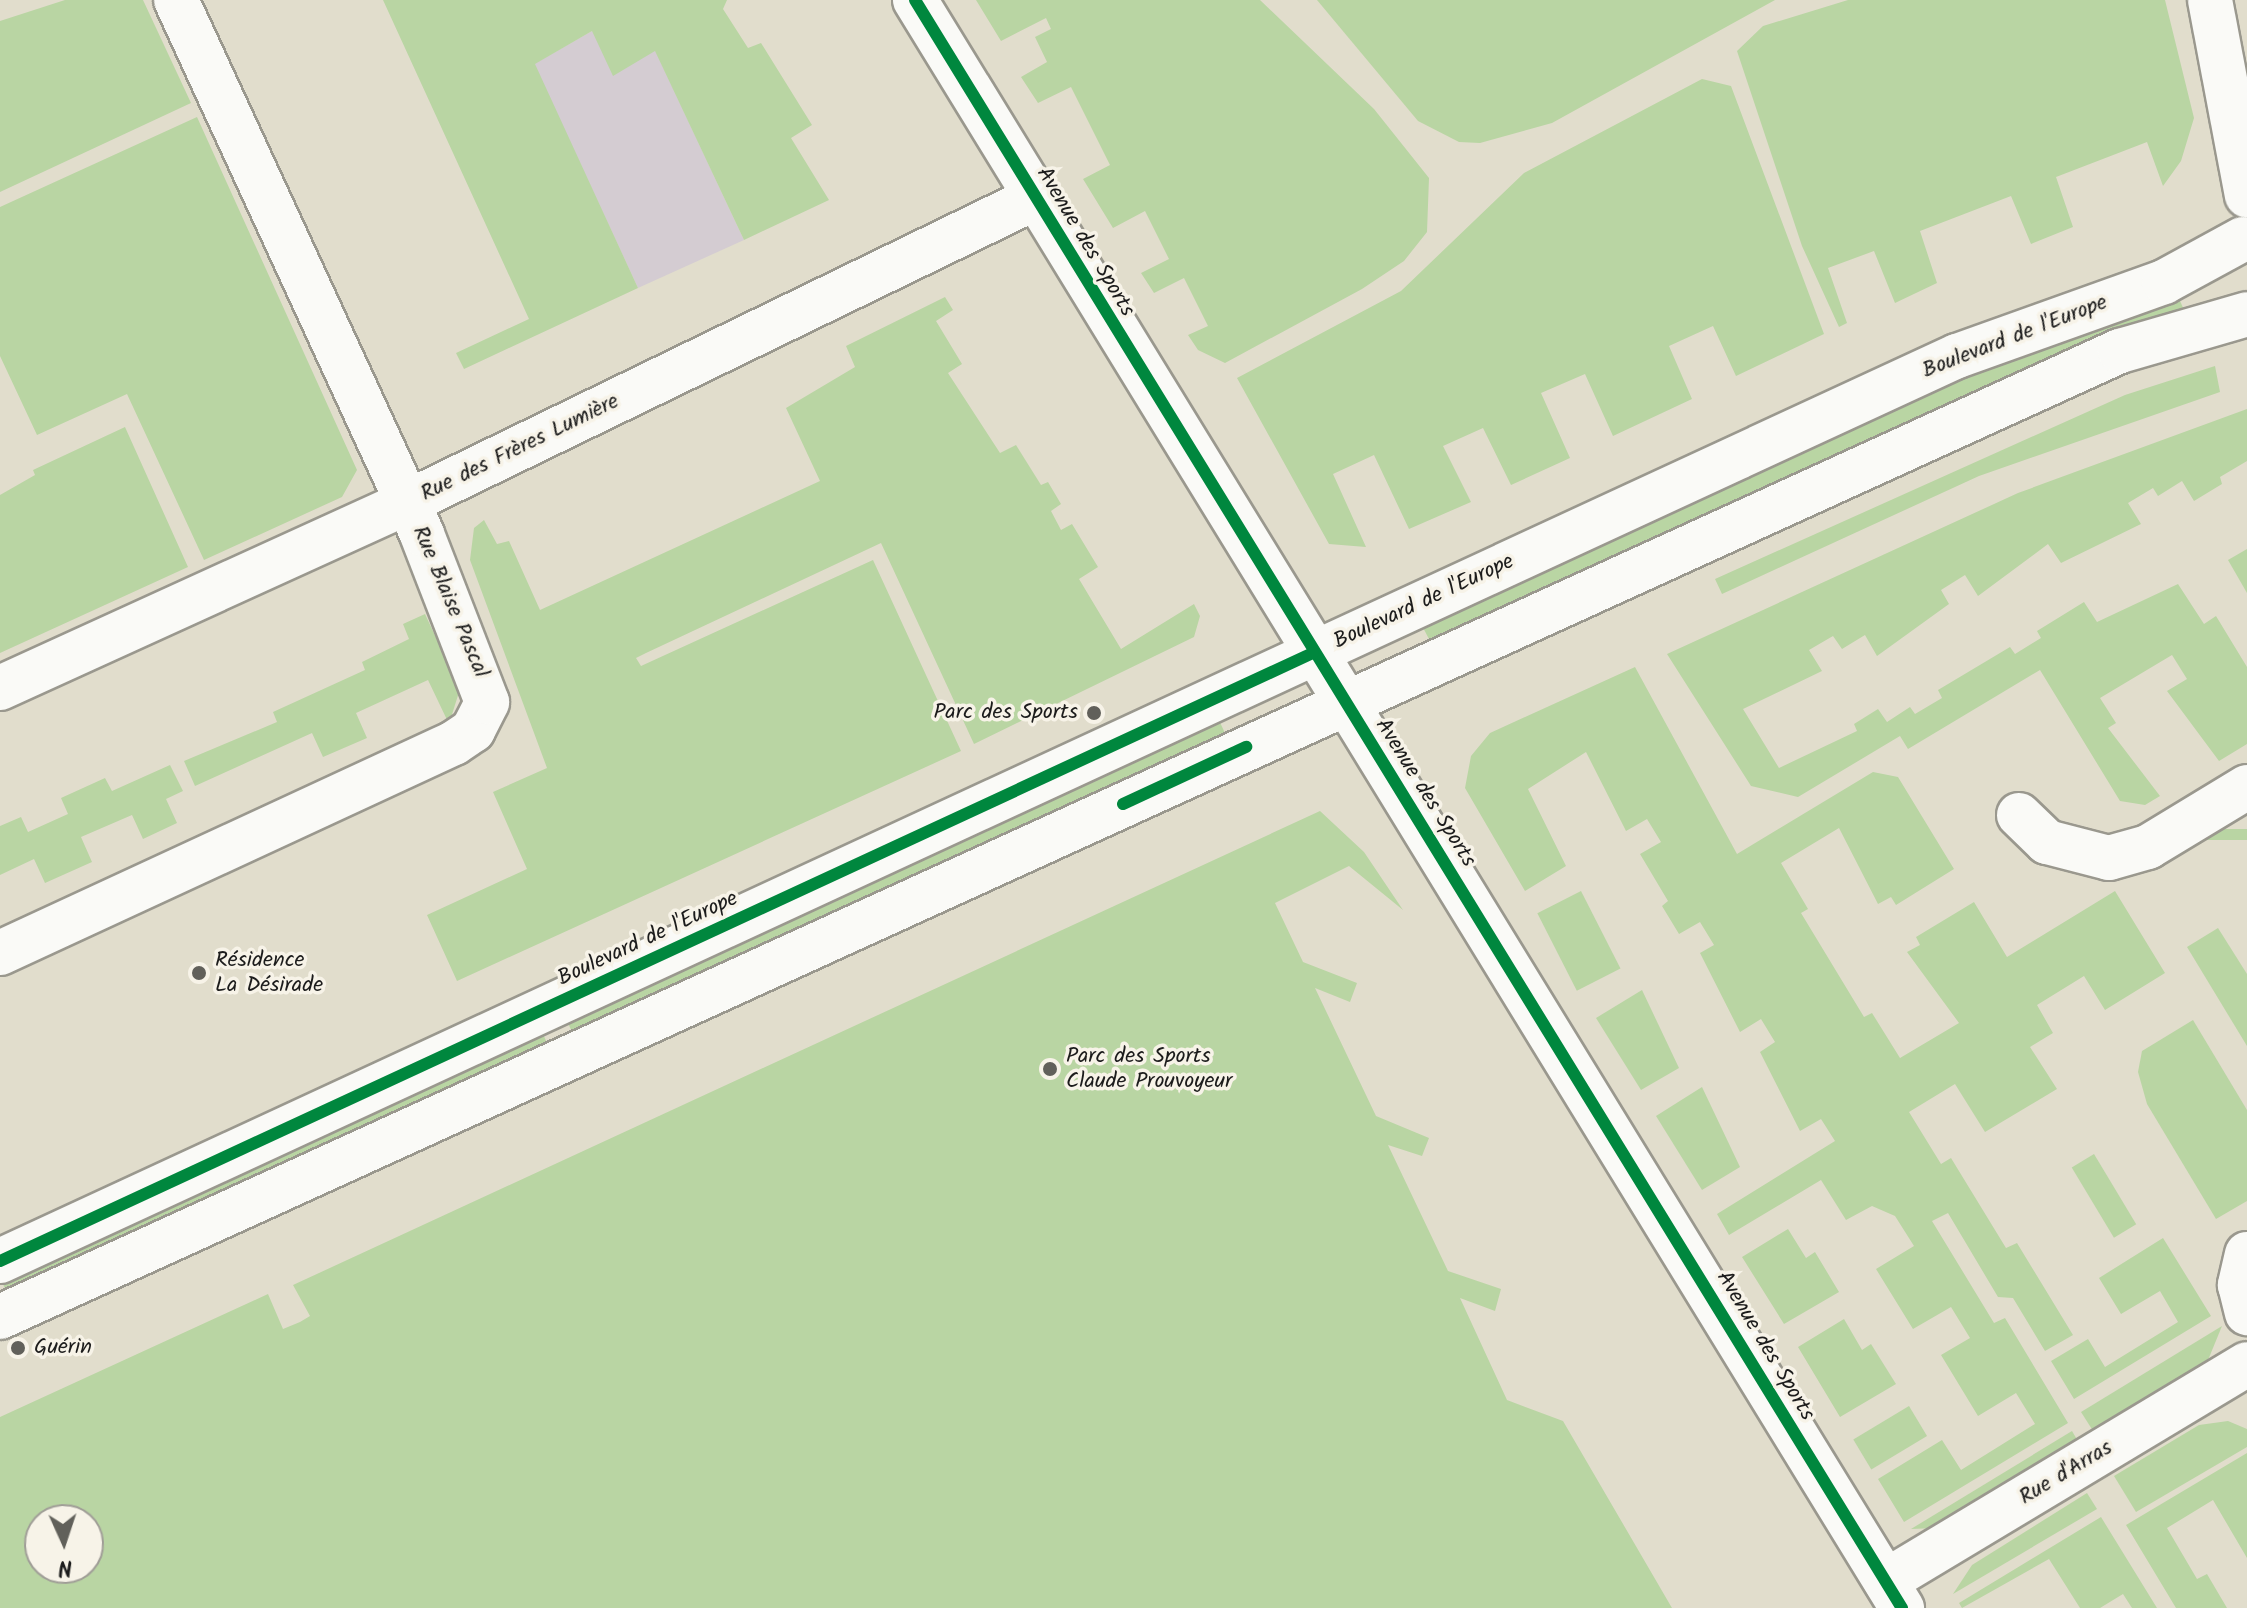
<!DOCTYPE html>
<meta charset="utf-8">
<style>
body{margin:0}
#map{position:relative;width:2247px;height:1608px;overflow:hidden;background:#e1ddcc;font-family:Kalam,sans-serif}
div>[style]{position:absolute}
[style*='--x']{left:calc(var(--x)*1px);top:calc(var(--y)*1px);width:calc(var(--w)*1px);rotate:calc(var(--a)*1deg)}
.industrial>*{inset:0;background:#d4ccd2}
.green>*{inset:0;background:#b9d5a3;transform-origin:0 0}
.roads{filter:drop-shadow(2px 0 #9a988e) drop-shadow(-2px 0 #9a988e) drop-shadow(0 2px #9a988e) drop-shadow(0 -2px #9a988e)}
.minor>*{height:44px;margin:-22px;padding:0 22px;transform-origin:22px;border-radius:22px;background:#fafaf7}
.tertiary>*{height:44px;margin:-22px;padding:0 22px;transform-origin:22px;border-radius:22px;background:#fafaf7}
.cycleway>*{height:12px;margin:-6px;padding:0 6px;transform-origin:6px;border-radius:6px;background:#00873e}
.dots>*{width:22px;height:22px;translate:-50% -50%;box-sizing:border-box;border:4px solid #f7f3e8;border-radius:50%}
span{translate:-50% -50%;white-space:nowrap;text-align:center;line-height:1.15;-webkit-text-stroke:7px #f7f3e8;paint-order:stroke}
.street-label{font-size:22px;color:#1c1c1c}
.poi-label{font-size:22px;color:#1c1c1c}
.right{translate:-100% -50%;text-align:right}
.left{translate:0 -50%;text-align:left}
.north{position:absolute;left:24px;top:1504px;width:80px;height:80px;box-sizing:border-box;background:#f7f3e8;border:2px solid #9f9d96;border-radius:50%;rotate:177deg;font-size:22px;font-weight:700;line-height:32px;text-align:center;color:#1c1c1c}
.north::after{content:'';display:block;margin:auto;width:28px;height:36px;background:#61605a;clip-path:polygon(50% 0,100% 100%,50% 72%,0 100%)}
</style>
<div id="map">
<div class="industrial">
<div style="clip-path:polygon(592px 31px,655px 50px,744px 240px,638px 288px,534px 64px)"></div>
</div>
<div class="green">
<div style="clip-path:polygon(65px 0,143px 0,191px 103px,0 192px,0 21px)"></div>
<div style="clip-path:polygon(383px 0,727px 0,723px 9px,748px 48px,761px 43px,812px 125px,791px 138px,829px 200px,744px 240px,655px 51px,613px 76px,592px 31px,535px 64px,638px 288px,464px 369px,456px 353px,529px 319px)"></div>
<div style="clip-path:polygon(976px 0,1260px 0,1374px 109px,1429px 178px,1427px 232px,1404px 261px,1362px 289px,1225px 363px,1198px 350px,1188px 335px,1208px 326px,1184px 278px,1154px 293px,1141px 273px,1169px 259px,1145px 211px,1113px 228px,1083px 179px,1110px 165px,1071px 87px,1038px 103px,1021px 77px,1047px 62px,1035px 37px,1051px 29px,1046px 18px,1001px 41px)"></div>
<div style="clip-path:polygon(1317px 0,1775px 0,1552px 123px,1480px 143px,1459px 142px,1418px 121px)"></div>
<div style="clip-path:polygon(1848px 0,2165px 0,2194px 118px,2181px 161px,2163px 186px,2147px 142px,2056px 177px,2073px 227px,2031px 244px,2011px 196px,1920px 231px,1937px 283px,1895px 303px,1874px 251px,1828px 268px,1847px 323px,1839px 327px,1802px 246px,1737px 51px,1763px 26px)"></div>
<div style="clip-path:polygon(1702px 79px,1731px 86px,1824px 334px,1736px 376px,1713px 326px,1669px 346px,1692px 399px,1613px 436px,1585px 374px,1541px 393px,1570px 458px,1511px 485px,1483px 428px,1443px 446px,1471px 502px,1409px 529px,1374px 455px,1333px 474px,1366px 547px,1329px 544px,1237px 378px,1401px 291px,1524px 173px)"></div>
<div style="clip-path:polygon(197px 117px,357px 470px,342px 497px,204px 560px,127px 394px,37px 435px,0 356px,0 207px)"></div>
<div style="clip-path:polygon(2177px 294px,2184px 310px,1662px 544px,1593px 565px,1429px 639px,1419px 620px,1943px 381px)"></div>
<div style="clip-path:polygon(945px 297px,953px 310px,936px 321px,962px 364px,948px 373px,1000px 453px,1016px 445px,1041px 485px,1048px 482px,1061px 504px,1051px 511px,1061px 530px,1072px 524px,1098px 567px,1079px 579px,1121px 649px,1194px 604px,1200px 616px,1194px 637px,974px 744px,881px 543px,646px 653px,636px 658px,641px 666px,873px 560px,961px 751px,457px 981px,427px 915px,527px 869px,493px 792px,547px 768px,470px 560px,474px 528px,484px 520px,497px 544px,509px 541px,540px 610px,820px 481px,786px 408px,855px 367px,846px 346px)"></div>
<div style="clip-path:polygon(2215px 366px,2220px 392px,1979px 476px,1722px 594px,1715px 579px,2125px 395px)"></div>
<div style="clip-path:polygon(2247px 409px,2247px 461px,2220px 477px,2222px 484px,2194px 501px,2182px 481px,2158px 496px,2153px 488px,2128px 503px,2141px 524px,2061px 563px,2048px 544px,1978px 596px,1965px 575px,1941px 590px,1949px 604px,1877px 656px,1865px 635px,1842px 649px,1833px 636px,1809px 650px,1822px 671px,1743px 709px,1779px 768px,1857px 731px,1854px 724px,1878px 709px,1887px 722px,1910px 707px,1915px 714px,1942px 698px,1938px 690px,2010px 647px,2015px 654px,2041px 638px,2037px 631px,2084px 602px,2097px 622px,2178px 584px,2204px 624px,2216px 616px,2247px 667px,2247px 744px,2219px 761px,2167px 691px,2187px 679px,2172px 655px,2100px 698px,2116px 723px,2108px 728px,2160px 796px,2145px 805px,2120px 801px,2040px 670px,1908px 749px,1900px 736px,1798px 797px,1751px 786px,1667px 654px,2018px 493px)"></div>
<div style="clip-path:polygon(125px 427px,188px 567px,0 653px,0 495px,35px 475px,33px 470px)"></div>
<div style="clip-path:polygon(2247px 549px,2247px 593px,2228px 560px)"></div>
<div style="clip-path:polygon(425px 614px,460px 689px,449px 724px,428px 680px,356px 713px,367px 738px,323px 757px,312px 733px,195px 786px,184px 761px,277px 722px,273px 712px,365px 670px,362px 662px,409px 639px,403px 624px)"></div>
<div style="clip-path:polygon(1635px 667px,1737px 854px,1873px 772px,1898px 777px,1954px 869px,1896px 905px,1891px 897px,1878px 904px,1839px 828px,1781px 863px,1808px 909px,1801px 913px,1864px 1017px,1872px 1013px,1900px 1058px,1959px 1023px,1907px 952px,1920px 945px,1916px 937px,1974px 902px,2007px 957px,2115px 891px,2165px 973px,2105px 1010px,2084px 976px,2037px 1005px,2053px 1033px,2030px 1047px,2057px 1089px,1985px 1132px,1955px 1084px,1909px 1112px,1941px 1164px,1951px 1158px,2006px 1248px,2017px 1243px,2073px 1335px,2045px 1351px,2013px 1298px,1998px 1297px,1948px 1213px,1932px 1221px,1994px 1323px,2005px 1318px,2068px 1423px,1904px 1522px,1878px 1479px,1942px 1440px,1961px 1470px,2035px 1424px,2016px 1393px,1978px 1416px,1941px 1355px,1970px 1338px,1951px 1307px,1913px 1329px,1876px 1269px,1914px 1246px,1895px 1216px,1872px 1206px,1846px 1220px,1821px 1180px,1729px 1235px,1717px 1214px,1835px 1141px,1821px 1119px,1800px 1131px,1760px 1052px,1775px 1042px,1761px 1019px,1740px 1032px,1700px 953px,1714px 945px,1700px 922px,1679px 934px,1662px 906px,1668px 901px,1640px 854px,1661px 842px,1647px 819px,1626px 831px,1586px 752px,1528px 789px,1566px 866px,1525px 891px,1465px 788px,1471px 756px,1490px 733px)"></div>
<div style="left:1217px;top:716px;width:21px;height:718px;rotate:65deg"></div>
<div style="clip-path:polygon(170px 765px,183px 791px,166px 799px,177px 823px,143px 839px,132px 815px,81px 837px,92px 862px,45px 883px,34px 859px,0 875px,0 826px,21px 817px,28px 832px,68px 814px,61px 798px,105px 778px,112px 791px)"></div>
<div style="clip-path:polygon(evenodd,1320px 811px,1364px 852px,1403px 910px,1349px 866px,1275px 903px,1303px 962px,1357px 983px,1350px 1002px,1315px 988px,1376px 1116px,1429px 1138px,1422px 1156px,1388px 1145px,1448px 1271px,1501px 1289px,1495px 1311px,1460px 1298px,1507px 1400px,1563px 1421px,1672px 1608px,0 1608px,0 1417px,268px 1294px,283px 1329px,300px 1322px,310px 1316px,293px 1285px,1320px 811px,40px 1520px,88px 1520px,88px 1568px,40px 1568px,40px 1520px)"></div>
<div style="left:2247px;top:829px;width:11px;height:77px;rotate:90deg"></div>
<div style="left:1581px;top:891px;width:87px;height:49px;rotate:63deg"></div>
<div style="clip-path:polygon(2218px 928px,2247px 974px,2247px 1046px,2187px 947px)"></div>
<div style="clip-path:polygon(1642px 990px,1679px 1068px,1641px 1090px,1596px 1018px)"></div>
<div style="clip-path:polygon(2193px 1020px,2247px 1110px,2247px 1201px,2216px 1219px,2147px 1104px,2138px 1072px,2142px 1051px)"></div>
<div style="left:539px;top:1025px;width:24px;height:595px;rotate:66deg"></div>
<div style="clip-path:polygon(1702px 1087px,1740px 1167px,1702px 1190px,1656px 1116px)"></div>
<div style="left:2094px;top:1154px;width:82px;height:26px;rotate:59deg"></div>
<div style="clip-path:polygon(1788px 1229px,1806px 1258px,1815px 1252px,1839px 1292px,1784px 1324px,1742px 1257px)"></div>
<div style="clip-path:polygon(2163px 1238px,2211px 1316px,2074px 1399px,2051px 1361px,2088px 1339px,2105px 1367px,2178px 1322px,2160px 1291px,2121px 1314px,2099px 1278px)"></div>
<div style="clip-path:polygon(1844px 1319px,1862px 1350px,1871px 1344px,1896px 1384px,1840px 1417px,1798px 1347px)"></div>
<div style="clip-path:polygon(2222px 1326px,2206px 1365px,2095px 1434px,2081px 1412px)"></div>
<div style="left:1909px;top:1406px;width:35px;height:65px;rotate:59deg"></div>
<div style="clip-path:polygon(2228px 1421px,2247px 1429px,2247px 1447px,2136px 1512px,2114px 1476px,2199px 1425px)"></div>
<div style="clip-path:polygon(2072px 1431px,2079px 1443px,1936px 1528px,1911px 1529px)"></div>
<div style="clip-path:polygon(2247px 1453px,2247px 1558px,2213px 1500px,2167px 1528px,2197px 1579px,2207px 1574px,2227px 1608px,2176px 1608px,2126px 1525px)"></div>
<div style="clip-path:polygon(2087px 1493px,2097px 1509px,1953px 1594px,1972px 1565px)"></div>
<div style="clip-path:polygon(2101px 1517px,2157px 1608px,2132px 1608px,2123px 1594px,2100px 1608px,2080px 1608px,2049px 1559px,1962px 1608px,1959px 1603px)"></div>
</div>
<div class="roads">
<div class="minor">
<div style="--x:2210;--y:0;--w:199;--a:79.3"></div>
<div style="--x:0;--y:688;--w:448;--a:-24.5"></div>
<div style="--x:408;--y:502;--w:697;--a:-25.87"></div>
<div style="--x:2019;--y:815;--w:39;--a:44"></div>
<div style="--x:2047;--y:842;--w:64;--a:14.5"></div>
<div style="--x:2109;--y:858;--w:41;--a:-15.8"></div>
<div style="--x:2148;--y:847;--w:116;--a:-31.2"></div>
<div style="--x:0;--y:953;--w:500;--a:-24.82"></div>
<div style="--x:454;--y:743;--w:23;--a:-34"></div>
<div style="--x:473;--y:730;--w:31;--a:-63"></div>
<div style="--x:487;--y:702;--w:180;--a:-111.2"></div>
<div style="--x:422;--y:534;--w:588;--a:-114.73"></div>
<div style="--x:2247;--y:1254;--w:32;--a:103"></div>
<div style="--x:2240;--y:1285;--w:29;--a:76"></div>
<div style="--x:1886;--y:1581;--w:421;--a:-31"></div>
</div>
<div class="tertiary">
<div style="--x:915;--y:0;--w:1887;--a:58.46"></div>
<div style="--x:0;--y:1261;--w:2156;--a:-24.82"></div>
<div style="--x:1957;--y:356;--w:220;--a:-19.7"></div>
<div style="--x:2164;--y:282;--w:90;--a:-28.6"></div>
<div style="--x:0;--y:1317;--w:2330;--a:-24.5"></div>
<div style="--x:2120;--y:351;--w:132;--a:-16.2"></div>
</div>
</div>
<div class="cycleway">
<div style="--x:915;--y:0;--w:1887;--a:58.46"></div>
<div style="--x:1123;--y:804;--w:136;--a:-24.9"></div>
<div style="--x:0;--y:1261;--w:1447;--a:-24.85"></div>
</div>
<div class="dots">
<div style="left:1094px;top:713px;background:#61605a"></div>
<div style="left:199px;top:973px;background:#61605a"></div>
<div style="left:1050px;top:1069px;background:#61605a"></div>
<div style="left:18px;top:1348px;background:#61605a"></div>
</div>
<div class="street-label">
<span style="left:1085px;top:242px;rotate:59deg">Avenue des Sports</span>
<span style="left:2015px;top:337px;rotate:-21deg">Boulevard de l'Europe</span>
<span style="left:520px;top:448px;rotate:-26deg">Rue des Frères Lumière</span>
<span style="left:450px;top:602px;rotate:67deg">Rue Blaise Pascal</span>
<span style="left:1424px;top:602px;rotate:-25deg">Boulevard de l'Europe</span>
<span style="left:1425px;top:793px;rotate:58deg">Avenue des Sports</span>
<span style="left:648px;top:939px;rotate:-25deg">Boulevard de l'Europe</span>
<span style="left:1765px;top:1346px;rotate:59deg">Avenue des Sports</span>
<span style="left:2066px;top:1473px;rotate:-31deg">Rue d'Arras</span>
</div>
<div class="poi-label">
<span class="right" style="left:1078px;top:713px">Parc des Sports</span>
<span class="left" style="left:215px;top:973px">Résidence<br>La Désirade</span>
<span class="left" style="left:1066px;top:1069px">Parc des Sports<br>Claude Prouvoyeur</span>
<span class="left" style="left:34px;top:1348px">Guérin</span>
</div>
<div class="north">N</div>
</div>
